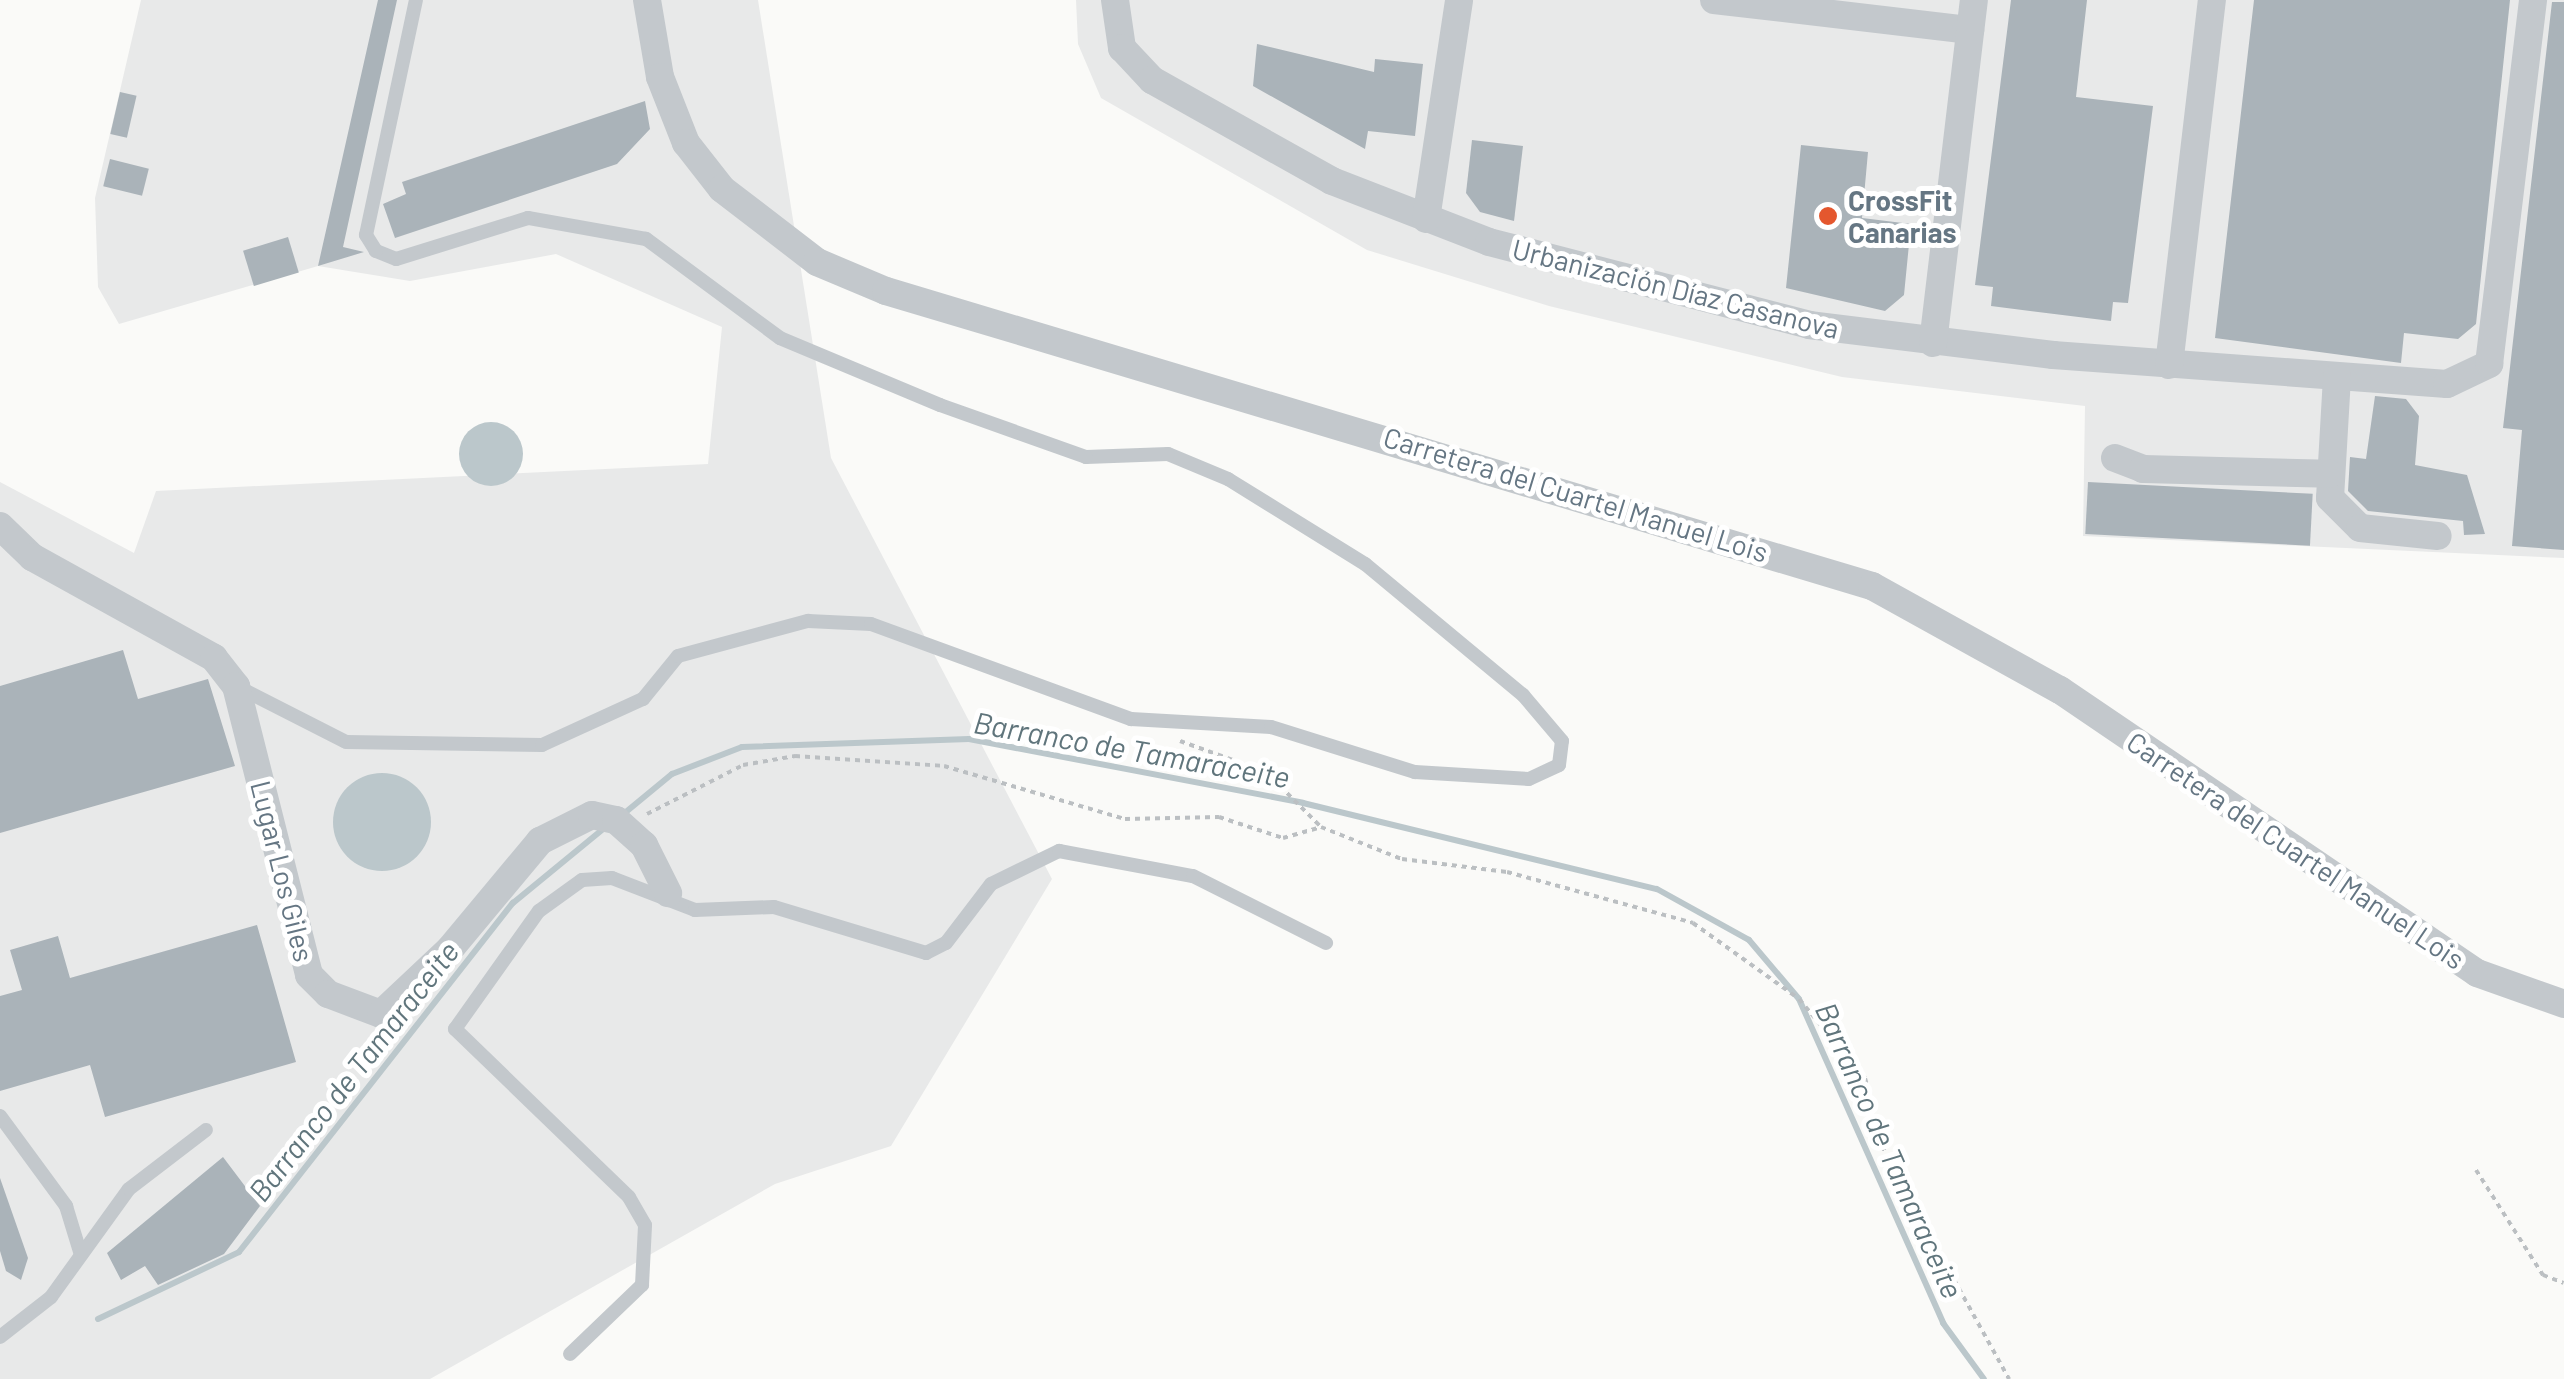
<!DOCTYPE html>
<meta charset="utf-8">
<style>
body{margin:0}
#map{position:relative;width:2564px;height:1379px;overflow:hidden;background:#fafaf8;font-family:Barlow,sans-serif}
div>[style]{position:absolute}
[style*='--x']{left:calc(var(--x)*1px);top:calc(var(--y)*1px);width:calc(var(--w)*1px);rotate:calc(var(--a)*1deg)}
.built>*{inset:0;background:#e8e9e9}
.water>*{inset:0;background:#bbc7cb}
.round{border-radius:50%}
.stream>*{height:6px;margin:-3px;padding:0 3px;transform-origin:3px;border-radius:3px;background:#bbc7cb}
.building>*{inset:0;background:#aab3b9;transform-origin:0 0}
.path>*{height:4px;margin-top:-2px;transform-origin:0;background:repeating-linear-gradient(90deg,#bbbfc2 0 5px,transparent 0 10px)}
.lane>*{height:14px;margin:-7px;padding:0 7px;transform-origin:7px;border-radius:7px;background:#c3c8cc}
.street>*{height:28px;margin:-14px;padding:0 14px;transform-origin:14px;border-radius:14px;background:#c3c8cc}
.dots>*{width:28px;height:28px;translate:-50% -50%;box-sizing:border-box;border:5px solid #fff;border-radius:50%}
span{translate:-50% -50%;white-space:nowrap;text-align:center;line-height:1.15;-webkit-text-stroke:10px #fff;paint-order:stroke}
.poi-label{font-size:28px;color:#657683;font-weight:700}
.left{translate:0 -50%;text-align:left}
.street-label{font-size:28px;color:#657683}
.water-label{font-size:30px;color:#60757c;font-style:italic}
</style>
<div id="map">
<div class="built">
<div style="clip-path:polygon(141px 0,758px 0,831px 458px,1052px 879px,891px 1146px,775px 1184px,430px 1379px,0 1379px,0 482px,134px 553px,156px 491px,708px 464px,722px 327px,556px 254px,410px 281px,318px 266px,119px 324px,98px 287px,95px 198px)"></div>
<div style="clip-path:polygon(1076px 0,2564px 0,2564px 558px,2083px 536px,2085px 406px,1842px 377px,1549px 306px,1367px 250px,1101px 98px,1078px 44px)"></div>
</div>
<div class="water">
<div class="round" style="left:459px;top:422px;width:64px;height:64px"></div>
<div class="round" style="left:333px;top:773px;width:98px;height:98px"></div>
</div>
<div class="stream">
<div style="--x:621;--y:816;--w:66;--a:-39.5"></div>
<div style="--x:672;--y:774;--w:75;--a:-21.1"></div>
<div style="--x:742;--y:747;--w:227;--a:-2"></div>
<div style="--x:969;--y:739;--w:340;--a:10.8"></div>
<div style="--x:1303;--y:803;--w:364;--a:13.7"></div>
<div style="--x:1657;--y:889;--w:105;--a:29"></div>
<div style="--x:1749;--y:940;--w:77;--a:49.7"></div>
<div style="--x:1799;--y:999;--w:355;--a:66"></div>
<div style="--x:1943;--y:1323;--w:69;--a:53.8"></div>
<div style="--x:98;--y:1319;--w:156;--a:-25.4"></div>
<div style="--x:239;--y:1252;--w:444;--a:-51.9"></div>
<div style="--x:513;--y:903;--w:117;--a:-39.4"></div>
</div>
<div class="building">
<div style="clip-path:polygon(378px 0,397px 0,343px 247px,364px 252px,318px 266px)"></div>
<div style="clip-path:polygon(2011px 0,2087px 0,2076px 97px,2153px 106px,2128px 303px,2113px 302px,2111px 321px,1991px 306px,1993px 287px,1975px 285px)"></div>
<div style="clip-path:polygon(2254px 0,2510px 0,2476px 324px,2458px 339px,2404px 333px,2401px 363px,2215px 338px)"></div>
<div style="clip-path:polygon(2552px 2px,2564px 2px,2564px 550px,2512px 546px,2522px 430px,2503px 428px)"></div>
<div style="clip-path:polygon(1257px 44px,1374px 72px,1375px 59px,1423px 64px,1415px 136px,1368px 131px,1365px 149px,1253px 86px)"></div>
<div style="left:120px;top:92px;width:17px;height:43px;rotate:13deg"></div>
<div style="clip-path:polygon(645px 101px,650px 129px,617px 164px,395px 238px,383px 204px,406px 194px,402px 182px)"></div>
<div style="clip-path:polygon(1472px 140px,1523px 146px,1514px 221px,1480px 212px,1466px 193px)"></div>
<div style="clip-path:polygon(1801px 145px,1868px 152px,1862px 218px,1911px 224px,1904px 295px,1885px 311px,1786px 288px)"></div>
<div style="left:110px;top:159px;width:40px;height:28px;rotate:14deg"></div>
<div style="left:288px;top:237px;width:37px;height:47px;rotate:73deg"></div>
<div style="clip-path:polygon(2375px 396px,2406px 399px,2419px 416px,2415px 465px,2467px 475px,2485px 534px,2464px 535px,2463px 521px,2368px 511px,2348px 491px,2350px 457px,2366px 459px)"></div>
<div style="left:2088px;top:482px;width:225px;height:52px;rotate:3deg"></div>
<div style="clip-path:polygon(123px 650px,138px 699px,208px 679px,235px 766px,0 833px,0 686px)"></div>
<div style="clip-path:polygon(257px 925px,296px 1062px,105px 1117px,90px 1065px,0 1091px,0 996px,22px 990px,10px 950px,58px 936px,70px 978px)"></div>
<div style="clip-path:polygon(223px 1157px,260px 1206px,224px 1254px,158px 1285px,145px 1266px,121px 1280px,107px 1253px)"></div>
<div style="clip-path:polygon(0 1178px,28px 1258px,21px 1280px,6px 1271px,0 1251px)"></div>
</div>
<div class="path">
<div style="--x:1180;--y:741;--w:91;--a:19.8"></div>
<div style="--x:1266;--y:772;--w:78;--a:45"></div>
<div style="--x:647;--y:814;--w:108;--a:-27"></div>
<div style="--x:743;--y:765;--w:53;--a:-9.8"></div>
<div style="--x:795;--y:756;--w:149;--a:3.8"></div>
<div style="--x:944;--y:766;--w:189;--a:16.3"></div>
<div style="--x:1125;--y:819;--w:94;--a:-1.2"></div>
<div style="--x:1219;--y:817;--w:67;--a:18.2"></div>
<div style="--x:1283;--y:838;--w:40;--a:-16"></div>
<div style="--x:1321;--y:827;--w:87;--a:21.6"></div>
<div style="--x:1402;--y:859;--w:106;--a:7.1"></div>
<div style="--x:1507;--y:872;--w:193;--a:15.3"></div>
<div style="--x:1693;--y:923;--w:130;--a:35.6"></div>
<div style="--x:1799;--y:999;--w:103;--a:50.1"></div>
<div style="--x:1865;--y:1078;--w:82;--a:75.1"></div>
<div style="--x:1886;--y:1157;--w:254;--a:61"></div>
<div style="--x:2476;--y:1170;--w:125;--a:57.5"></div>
<div style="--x:2543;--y:1275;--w:22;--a:21"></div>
</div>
<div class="lane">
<div style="--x:236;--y:686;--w:123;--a:27"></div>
<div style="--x:346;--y:742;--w:196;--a:0.9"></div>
<div style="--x:542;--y:745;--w:111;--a:-24.5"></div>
<div style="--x:643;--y:699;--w:55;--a:-50.9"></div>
<div style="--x:678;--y:656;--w:135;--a:-15.1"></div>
<div style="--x:808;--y:621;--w:63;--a:2.7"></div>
<div style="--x:871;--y:624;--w:277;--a:20.1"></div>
<div style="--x:1131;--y:719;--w:140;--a:3.3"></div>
<div style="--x:1271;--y:727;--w:151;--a:17.4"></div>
<div style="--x:1415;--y:772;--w:114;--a:3.5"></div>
<div style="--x:1529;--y:779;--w:33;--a:-25"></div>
<div style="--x:1559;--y:765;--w:24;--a:-83"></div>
<div style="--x:1562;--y:741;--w:60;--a:-130.3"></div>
<div style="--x:1523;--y:695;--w:205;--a:-140.3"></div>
<div style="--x:1365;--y:564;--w:161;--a:-148.2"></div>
<div style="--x:1228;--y:479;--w:65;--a:-157.4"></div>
<div style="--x:1168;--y:454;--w:82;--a:177.9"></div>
<div style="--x:1086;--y:457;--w:155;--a:-160.4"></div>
<div style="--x:940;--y:405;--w:173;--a:-157.3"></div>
<div style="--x:780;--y:338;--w:167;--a:-143.5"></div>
<div style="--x:646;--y:239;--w:120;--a:-169.9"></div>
<div style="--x:528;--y:218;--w:138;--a:162.7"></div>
<div style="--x:396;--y:259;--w:22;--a:-158"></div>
<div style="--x:376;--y:251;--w:19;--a:-122"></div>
<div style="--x:366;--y:235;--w:240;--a:-78"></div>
<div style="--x:0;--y:1116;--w:112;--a:53.7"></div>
<div style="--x:66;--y:1206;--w:51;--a:73"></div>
<div style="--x:0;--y:1337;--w:65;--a:-38.1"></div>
<div style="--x:51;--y:1297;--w:133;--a:-54.2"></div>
<div style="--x:129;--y:1189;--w:97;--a:-37.5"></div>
<div style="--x:570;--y:1354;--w:100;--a:-43.8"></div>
<div style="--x:642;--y:1285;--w:60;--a:-87.1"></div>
<div style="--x:645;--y:1225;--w:32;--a:-120"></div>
<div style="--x:629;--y:1197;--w:242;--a:-136"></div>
<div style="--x:455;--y:1029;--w:145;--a:-54.6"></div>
<div style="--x:539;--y:911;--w:53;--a:-35.8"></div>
<div style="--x:582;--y:880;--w:30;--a:-4"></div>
<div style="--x:612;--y:878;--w:89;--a:21.1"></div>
<div style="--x:695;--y:910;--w:79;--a:-2.2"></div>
<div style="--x:774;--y:907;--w:159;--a:16.8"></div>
<div style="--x:926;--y:953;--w:22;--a:-27"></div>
<div style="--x:946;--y:943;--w:74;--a:-52.7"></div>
<div style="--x:991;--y:884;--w:76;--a:-25.9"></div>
<div style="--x:1059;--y:851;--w:136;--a:10.6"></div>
<div style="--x:1193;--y:876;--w:149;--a:26.7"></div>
</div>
<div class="street">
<div style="--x:647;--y:0;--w:78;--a:80.4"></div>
<div style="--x:660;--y:77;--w:71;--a:68.5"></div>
<div style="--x:686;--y:143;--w:58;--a:52"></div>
<div style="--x:722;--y:189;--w:120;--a:37.5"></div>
<div style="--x:817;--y:262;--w:75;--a:22.8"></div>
<div style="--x:886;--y:291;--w:1029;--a:16.66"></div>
<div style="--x:1872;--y:586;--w:215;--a:29"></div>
<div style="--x:2060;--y:690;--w:504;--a:34.16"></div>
<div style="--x:2477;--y:973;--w:92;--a:19.6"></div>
<div style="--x:1115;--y:0;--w:49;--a:81.7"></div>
<div style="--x:1122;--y:48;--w:44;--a:46.8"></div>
<div style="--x:1152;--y:80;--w:206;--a:29.3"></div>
<div style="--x:1332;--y:181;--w:168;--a:21.2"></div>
<div style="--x:1489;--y:242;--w:331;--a:14.5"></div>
<div style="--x:1809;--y:325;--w:246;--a:7"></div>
<div style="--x:2053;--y:355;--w:395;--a:4.2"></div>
<div style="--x:2447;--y:384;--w:47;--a:-25.5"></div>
<div style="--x:2489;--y:364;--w:367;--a:-83.1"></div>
<div style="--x:1714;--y:0;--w:258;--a:6.7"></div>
<div style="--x:1426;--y:219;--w:221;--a:-81.4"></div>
<div style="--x:1933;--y:343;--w:345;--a:-83.2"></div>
<div style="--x:2169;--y:365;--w:368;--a:-83.3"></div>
<div style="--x:2337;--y:377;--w:121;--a:93.3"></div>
<div style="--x:2330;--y:498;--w:42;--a:45"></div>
<div style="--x:2360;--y:528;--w:78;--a:5.9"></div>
<div style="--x:2115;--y:458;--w:30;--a:21"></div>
<div style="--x:2143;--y:469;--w:186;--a:1.5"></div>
<div style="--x:0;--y:526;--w:45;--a:44.1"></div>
<div style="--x:32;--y:557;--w:208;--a:29"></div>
<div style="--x:214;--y:658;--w:36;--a:52"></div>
<div style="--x:236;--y:686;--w:298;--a:75.8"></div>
<div style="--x:309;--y:975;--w:27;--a:45"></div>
<div style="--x:328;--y:994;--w:57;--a:20.7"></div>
<div style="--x:381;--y:1014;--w:95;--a:-43.3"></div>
<div style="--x:450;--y:949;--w:141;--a:-50.2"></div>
<div style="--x:540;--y:841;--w:58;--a:-26.6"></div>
<div style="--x:592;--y:815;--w:25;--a:12"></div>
<div style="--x:616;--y:820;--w:38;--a:42"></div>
<div style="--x:644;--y:845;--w:54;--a:63.4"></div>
</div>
<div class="dots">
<div style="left:1828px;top:216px;background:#e4572e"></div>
</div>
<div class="poi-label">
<span class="left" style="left:1848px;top:216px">CrossFit<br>Canarias</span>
</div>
<div class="street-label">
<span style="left:1676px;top:288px;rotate:14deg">Urbanización Díaz Casanova</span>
<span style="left:1576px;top:494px;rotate:17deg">Carretera del Cuartel Manuel Lois</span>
<span style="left:2296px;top:850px;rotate:34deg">Carretera del Cuartel Manuel Lois</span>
<span style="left:283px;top:871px;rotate:76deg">Lugar Los Giles</span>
</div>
<div class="water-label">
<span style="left:1132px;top:749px;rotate:10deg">Barranco de Tamaraceite</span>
<span style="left:353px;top:1071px;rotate:-52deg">Barranco de Tamaraceite</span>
<span style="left:1890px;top:1150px;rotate:66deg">Barranco de Tamaraceite</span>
</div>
</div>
